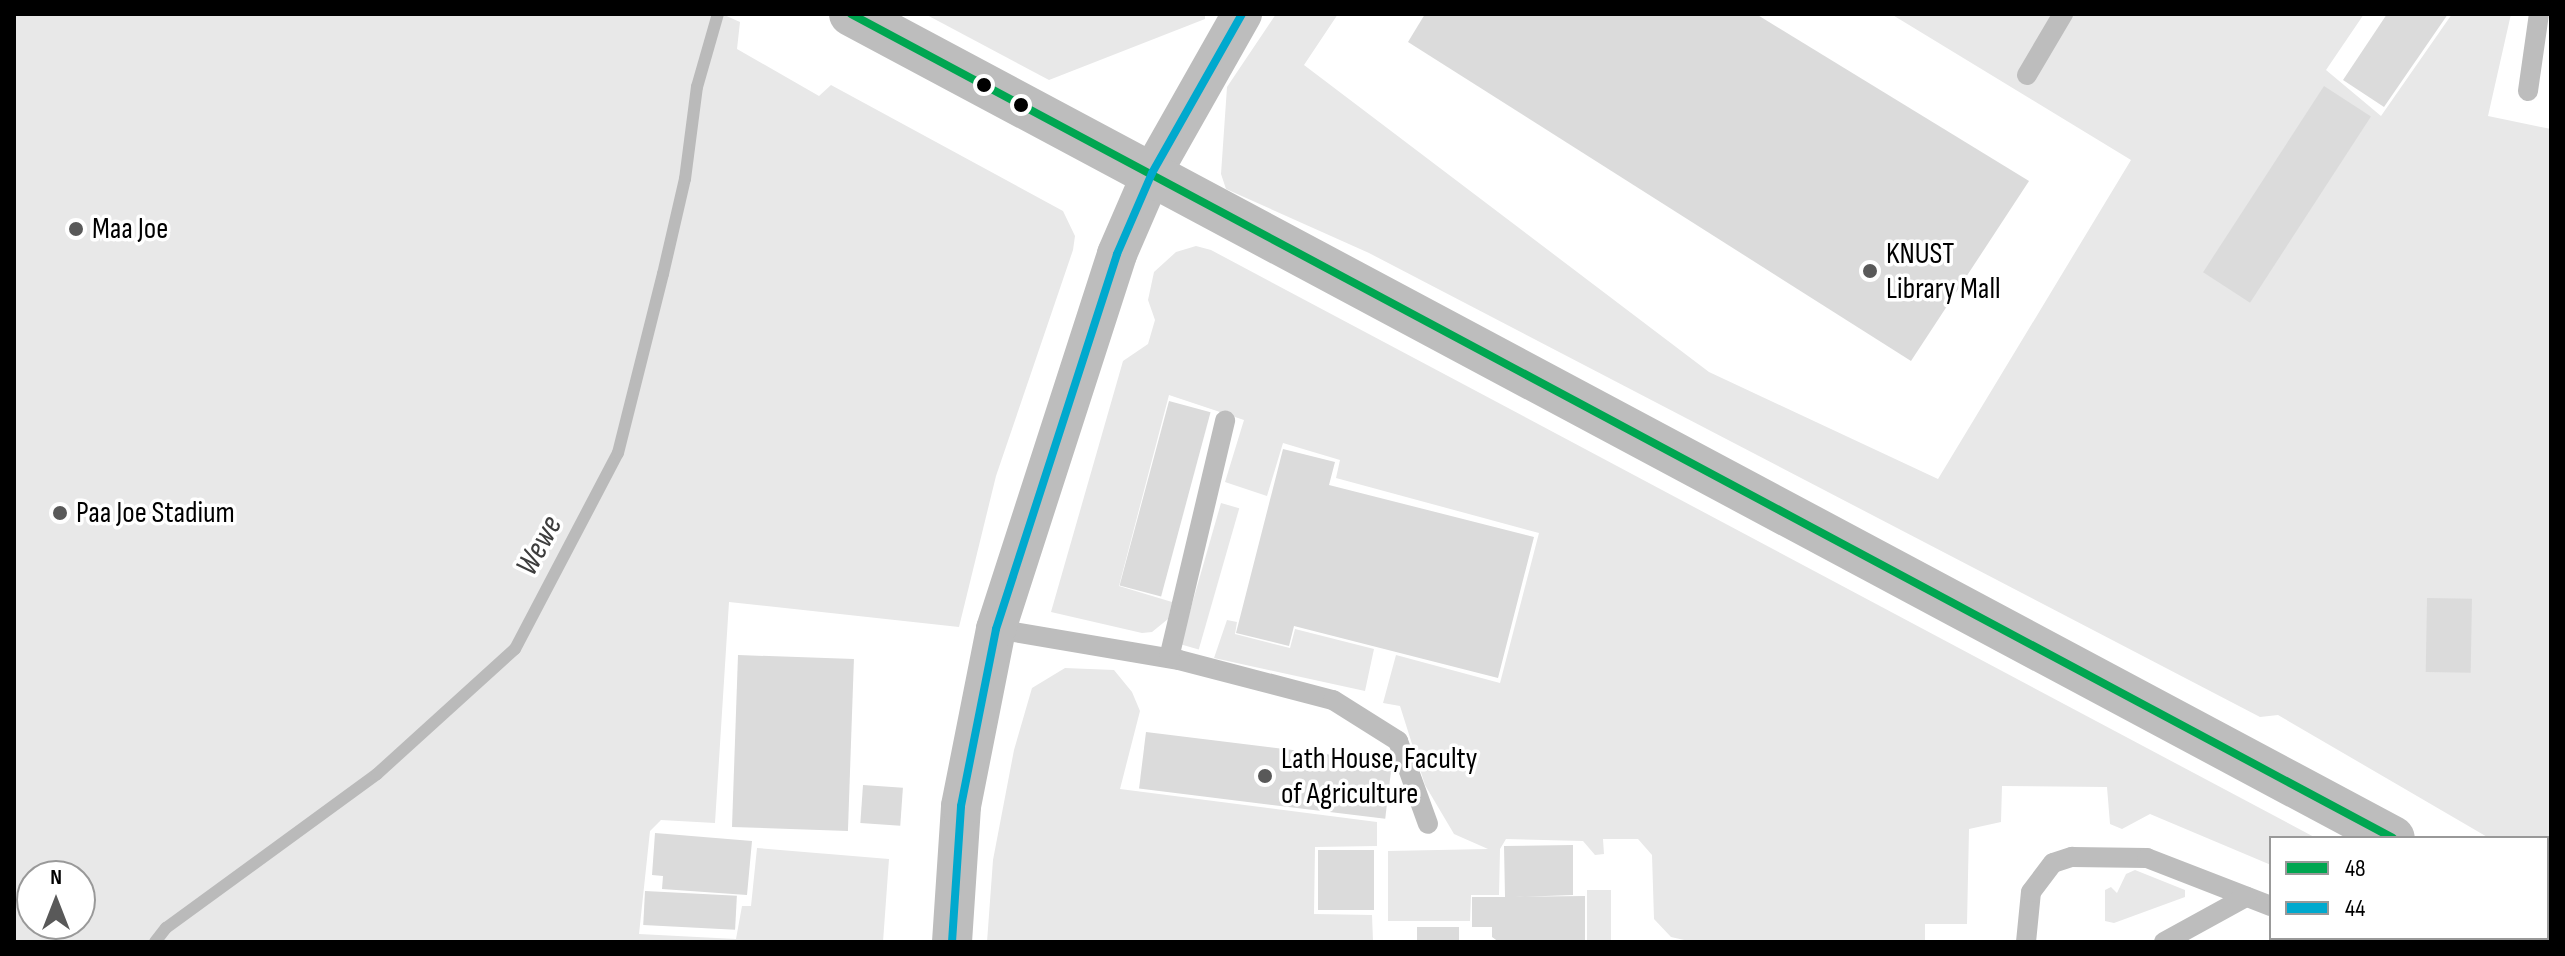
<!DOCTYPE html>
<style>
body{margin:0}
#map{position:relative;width:2565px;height:956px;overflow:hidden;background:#fff;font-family:"Sofia Sans Condensed",sans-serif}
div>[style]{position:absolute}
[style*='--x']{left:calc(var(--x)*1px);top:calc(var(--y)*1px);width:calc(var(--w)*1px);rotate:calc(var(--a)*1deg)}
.green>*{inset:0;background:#e8e8e8;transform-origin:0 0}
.stream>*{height:12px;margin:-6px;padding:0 6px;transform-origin:6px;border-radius:6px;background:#bababa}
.building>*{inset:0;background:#dbdbdb;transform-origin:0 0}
.service>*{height:20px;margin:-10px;padding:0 10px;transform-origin:10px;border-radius:10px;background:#bdbdbd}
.minor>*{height:40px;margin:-20px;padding:0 20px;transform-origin:20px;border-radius:20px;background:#bdbdbd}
.tertiary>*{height:44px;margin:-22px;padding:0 22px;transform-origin:22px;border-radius:22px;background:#bdbdbd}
.bus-1>*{height:8px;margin:-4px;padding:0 4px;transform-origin:4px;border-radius:4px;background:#00a651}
.bus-2>*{height:8px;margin:-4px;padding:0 4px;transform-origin:4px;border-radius:4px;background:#00a9ce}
.dots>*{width:22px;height:22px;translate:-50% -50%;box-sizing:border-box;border:4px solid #fff;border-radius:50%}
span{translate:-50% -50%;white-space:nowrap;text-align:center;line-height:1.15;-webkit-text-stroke:7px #fff;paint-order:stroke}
.poi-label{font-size:30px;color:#000}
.left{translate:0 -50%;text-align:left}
.water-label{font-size:32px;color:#3d3d3d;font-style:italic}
.frame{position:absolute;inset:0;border:16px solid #000;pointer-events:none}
.legend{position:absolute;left:2269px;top:836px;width:280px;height:104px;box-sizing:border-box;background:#fff;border:2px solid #999;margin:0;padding:10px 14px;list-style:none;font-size:24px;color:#000}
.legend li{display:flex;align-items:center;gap:16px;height:40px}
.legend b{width:40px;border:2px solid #999}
.north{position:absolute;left:16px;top:860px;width:80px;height:80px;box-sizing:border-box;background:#fff;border:2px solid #999;border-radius:50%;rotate:0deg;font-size:22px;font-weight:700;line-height:32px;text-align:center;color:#000}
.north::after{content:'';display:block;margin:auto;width:28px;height:36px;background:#595959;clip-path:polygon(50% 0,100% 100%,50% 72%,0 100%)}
</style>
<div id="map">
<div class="green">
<div style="clip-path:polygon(evenodd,14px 14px,722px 14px,740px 22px,737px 49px,819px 96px,831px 85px,1063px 211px,1075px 236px,1073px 250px,996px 476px,959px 627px,729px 602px,715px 823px,661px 820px,650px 831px,639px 934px,736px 939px,742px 906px,751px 906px,757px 848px,889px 859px,883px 942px,14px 942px,14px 14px,32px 876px,80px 876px,80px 924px,32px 924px,32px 876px)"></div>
<div style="clip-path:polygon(925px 14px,1205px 14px,1205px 19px,1049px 80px)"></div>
<div style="clip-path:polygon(1276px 14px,1338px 14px,1304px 65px,1709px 372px,1938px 479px,2131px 160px,1891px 14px,2364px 14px,2326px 70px,2381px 116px,2452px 14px,2511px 14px,2488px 116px,2551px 129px,2551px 875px,2547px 838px,2489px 838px,2278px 715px,2260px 717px,1369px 253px,1226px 189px,1221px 174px,1227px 87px)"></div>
<div style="clip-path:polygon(1196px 246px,1211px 250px,2316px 838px,2271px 838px,2271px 865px,2150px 814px,2122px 829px,2110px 824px,2107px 787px,2002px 786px,2001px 822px,1969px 829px,1967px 924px,1925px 924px,1925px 942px,1693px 942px,1671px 937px,1654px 919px,1652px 855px,1638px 839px,1603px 839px,1604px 854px,1595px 855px,1583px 841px,1506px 839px,1500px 849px,1499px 895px,1471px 895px,1470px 921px,1388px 921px,1388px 851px,1488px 849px,1454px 834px,1425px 785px,1400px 706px,1383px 703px,1396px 655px,1500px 683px,1539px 533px,1336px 478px,1340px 460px,1283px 443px,1267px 496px,1225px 482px,1244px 420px,1169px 395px,1119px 586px,1172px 602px,1168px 619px,1152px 632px,1142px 633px,1051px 612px,1123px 361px,1148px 344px,1155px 320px,1148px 300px,1154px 272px,1176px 252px)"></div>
<div style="left:1221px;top:503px;width:19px;height:147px;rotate:16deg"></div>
<div style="clip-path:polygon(1227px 620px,1237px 622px,1235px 634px,1290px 648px,1295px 629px,1374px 649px,1365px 691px,1214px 658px)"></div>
<div style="clip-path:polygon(1065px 668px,1114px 670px,1132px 692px,1140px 711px,1120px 789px,1377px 822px,1377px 846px,1315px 847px,1314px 914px,1372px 915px,1373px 941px,987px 942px,993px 860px,1014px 750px,1032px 688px)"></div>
<div style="clip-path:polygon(2135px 870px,2185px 890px,2185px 897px,2114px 923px,2105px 921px,2105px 890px,2111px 887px,2117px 893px,2126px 874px)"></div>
<div style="left:1587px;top:890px;width:24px;height:52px"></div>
</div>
<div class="stream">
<div style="--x:155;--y:942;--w:18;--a:-52"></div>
<div style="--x:166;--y:928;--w:261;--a:-36.1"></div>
<div style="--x:377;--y:774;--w:186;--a:-42.2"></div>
<div style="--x:515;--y:649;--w:221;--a:-62.3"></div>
<div style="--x:618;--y:453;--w:185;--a:-75.9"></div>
<div style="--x:663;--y:274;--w:98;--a:-77"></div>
<div style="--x:685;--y:179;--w:93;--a:-82.6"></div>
<div style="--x:697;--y:87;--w:76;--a:-74"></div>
</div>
<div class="building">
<div style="clip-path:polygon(1425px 14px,1756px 14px,2029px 181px,1911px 361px,1408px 42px)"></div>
<div style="clip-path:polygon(2387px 14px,2448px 14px,2384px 107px,2343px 80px)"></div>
<div style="left:2324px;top:86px;width:56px;height:222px;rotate:33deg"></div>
<div style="left:1169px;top:401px;width:43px;height:191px;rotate:15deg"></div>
<div style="clip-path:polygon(1283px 449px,1335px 462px,1329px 485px,1534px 537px,1498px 678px,1294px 626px,1289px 646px,1236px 633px)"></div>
<div style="left:2427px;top:598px;width:45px;height:74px;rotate:1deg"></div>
<div style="left:738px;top:655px;width:116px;height:172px;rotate:2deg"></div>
<div style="left:1146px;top:732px;width:248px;height:57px;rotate:7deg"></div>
<div style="left:863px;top:785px;width:40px;height:38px;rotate:4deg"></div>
<div style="clip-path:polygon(655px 833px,752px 841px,747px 895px,662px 889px,663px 876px,652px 875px)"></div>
<div style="clip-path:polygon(1573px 845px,1573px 895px,1514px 897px,1585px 896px,1585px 942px,1499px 942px,1492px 937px,1492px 927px,1472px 927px,1472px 897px,1505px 897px,1504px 846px)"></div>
<div style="left:1318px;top:850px;width:56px;height:60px"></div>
<div style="left:645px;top:891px;width:92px;height:34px;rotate:3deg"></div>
<div style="left:1417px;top:927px;width:42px;height:15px"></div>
</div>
<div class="service">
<div style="--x:2027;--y:75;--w:71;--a:-59.5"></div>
<div style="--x:2528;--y:91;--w:78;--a:-81.9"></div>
<div style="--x:996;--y:629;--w:186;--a:9.6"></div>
<div style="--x:1179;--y:660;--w:159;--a:14.6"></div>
<div style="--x:1333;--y:700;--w:77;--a:32.2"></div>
<div style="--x:1398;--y:741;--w:88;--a:70.1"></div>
<div style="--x:1169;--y:658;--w:244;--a:-76.7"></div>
<div style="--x:2357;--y:938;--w:12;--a:20"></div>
<div style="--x:2026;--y:942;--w:50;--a:-84.3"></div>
<div style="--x:2031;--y:892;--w:36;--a:-53"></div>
<div style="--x:2053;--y:863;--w:20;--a:-18"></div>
<div style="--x:2072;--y:857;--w:75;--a:0.8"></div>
<div style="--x:2147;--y:858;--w:133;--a:21.2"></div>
<div style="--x:2164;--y:942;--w:94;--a:-28.8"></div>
</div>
<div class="minor">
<div style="--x:952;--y:942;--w:136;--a:-86.2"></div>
<div style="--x:961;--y:806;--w:180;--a:-78.8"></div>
<div style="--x:996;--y:629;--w:394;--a:-72.1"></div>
<div style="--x:1117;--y:254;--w:88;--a:-66.6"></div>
<div style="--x:1152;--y:173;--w:183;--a:-60.5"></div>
</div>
<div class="tertiary">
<div style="--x:851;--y:14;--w:1748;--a:28.12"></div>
<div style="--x:2547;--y:920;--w:5;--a:37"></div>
</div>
<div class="bus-1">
<div style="--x:851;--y:14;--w:1748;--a:28.12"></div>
</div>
<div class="bus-2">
<div style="--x:952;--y:942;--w:136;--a:-86.2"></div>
<div style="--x:961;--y:806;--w:180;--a:-78.8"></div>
<div style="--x:996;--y:629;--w:394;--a:-72.1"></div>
<div style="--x:1117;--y:254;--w:88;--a:-66.6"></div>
<div style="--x:1152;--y:173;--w:183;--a:-60.5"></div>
</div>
<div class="dots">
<div style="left:984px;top:85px;background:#000"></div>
<div style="left:1021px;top:105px;background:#000"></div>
<div style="left:76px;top:229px;background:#595959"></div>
<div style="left:1870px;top:271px;background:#595959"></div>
<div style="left:60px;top:513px;background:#595959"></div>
<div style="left:1265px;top:776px;background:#595959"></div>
</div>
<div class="poi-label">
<span class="left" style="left:92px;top:229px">Maa Joe</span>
<span class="left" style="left:1886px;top:271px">KNUST<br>Library Mall</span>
<span class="left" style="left:76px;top:513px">Paa Joe Stadium</span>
<span class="left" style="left:1281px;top:776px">Lath House, Faculty<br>of Agriculture</span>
</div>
<div class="water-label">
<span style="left:540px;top:546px;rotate:-62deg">Wewe</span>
</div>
<div class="frame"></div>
<ul class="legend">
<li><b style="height:10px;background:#00a651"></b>48</li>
<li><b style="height:10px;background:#00a9ce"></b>44</li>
</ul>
<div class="north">N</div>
</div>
